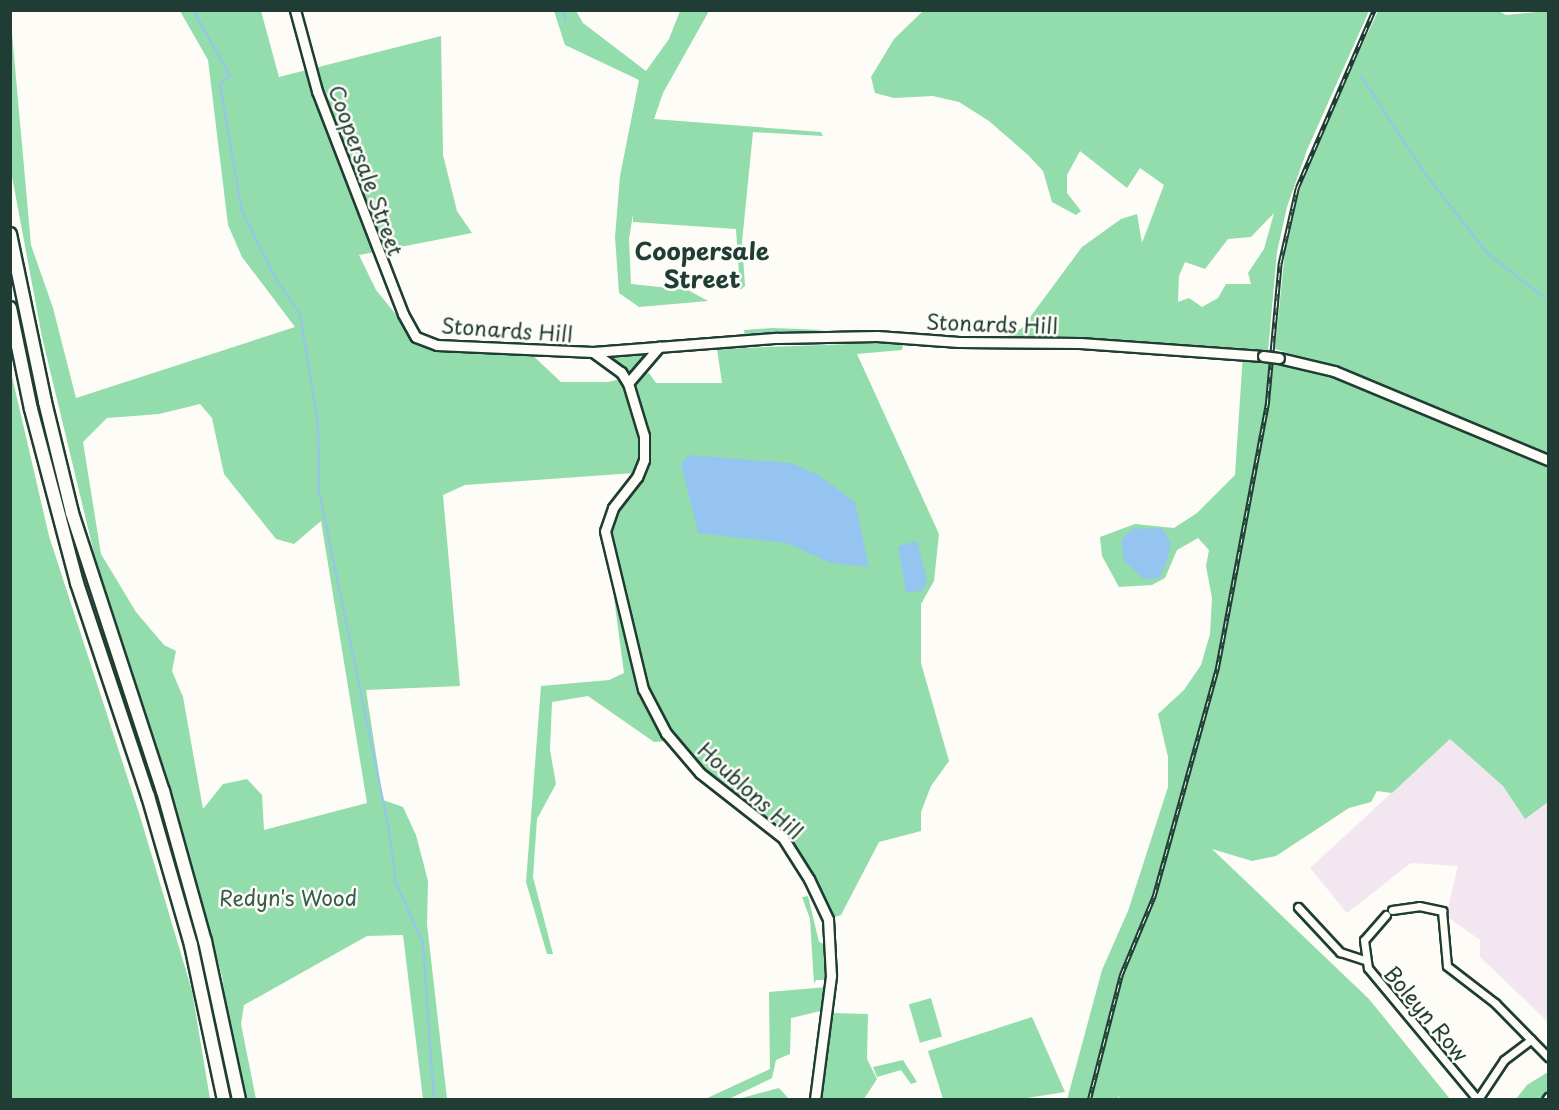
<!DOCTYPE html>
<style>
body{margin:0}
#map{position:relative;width:1559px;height:1110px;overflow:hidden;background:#fdfcf7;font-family:"Playpen Sans",sans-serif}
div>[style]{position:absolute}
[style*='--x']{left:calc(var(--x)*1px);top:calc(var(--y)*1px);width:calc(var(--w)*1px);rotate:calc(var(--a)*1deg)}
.built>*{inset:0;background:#f2e7f0}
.green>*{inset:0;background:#93dcab;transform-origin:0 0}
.water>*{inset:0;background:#96c4f1}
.stream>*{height:2px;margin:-1px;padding:0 1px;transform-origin:1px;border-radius:1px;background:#96c4f1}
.roads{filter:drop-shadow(2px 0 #1f3d34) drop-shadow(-2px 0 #1f3d34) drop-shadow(0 2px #1f3d34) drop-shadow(0 -2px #1f3d34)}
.minor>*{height:7px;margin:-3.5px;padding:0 3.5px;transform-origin:3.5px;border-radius:3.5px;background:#fdfcf7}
.tertiary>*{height:9px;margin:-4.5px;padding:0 4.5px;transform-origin:4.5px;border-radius:4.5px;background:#fdfcf7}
.motorway>*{height:12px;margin:-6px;padding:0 6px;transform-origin:6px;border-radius:6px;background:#fdfcf7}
.rail>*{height:4.5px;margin-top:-2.25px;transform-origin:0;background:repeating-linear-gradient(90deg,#fdfcf7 0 7px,#1f3d34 0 14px);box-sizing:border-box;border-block:2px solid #1f3d34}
.bridges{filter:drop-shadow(2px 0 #1f3d34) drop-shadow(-2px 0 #1f3d34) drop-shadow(0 2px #1f3d34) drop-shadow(0 -2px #1f3d34)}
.tertiary-bridge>*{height:9px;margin:-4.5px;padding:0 4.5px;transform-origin:4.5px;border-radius:4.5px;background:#fdfcf7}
span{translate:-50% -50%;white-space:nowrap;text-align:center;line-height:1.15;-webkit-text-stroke:5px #fdfcf7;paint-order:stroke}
.street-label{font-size:21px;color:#1f3d34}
.park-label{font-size:21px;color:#365d4c}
.quarter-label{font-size:24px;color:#1f3d34;font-weight:700}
.frame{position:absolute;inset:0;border:12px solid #1f3d34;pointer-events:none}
</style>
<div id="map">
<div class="built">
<div style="clip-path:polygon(1450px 739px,1503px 786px,1525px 819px,1548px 802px,1548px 1022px,1480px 957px,1480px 940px,1446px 916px,1458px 866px,1411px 863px,1347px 913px,1310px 868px)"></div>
</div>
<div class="green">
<div style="clip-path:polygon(1497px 10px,1506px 15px,1548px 11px,1548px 456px,1346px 371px,1275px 349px,1285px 251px,1298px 194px,1312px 153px,1378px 11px)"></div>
<div style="clip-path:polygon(evenodd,10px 11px,31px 245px,53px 308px,76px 398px,295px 327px,242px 257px,228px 225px,208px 60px,180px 11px,261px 11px,279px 77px,441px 36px,443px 155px,457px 211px,472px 233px,359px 255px,376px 290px,420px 344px,528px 351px,561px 382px,608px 382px,649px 373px,656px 383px,722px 383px,717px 349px,904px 342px,902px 350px,857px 354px,939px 534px,934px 581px,921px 604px,921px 663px,949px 761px,931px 786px,921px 812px,921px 831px,879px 842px,841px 915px,832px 918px,815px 882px,779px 825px,708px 776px,670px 737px,650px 703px,608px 533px,634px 473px,465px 485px,443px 495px,460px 686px,366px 690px,383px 800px,403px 807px,416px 835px,428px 881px,427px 924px,447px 1099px,423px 1099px,403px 935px,367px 936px,244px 1005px,241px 1024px,256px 1099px,238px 1099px,222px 976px,157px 747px,94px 553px,42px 337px,11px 171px,10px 11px,200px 404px,212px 418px,224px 474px,276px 539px,294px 544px,321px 521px,367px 803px,264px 830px,262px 795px,247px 779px,223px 784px,203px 809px,183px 697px,172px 671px,176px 651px,164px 645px,136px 612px,101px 554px,83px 442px,107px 418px,159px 414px,200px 404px)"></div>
<div style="clip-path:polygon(554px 11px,576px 11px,583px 23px,646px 71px,669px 39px,680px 11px,709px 11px,663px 93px,654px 119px,821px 132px,823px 136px,753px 132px,742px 242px,745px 286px,740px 290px,736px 229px,633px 222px,633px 214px,629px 239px,631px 284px,688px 290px,708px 301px,639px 307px,619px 293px,615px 237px,620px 176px,639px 80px,565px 45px)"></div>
<div style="clip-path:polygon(evenodd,923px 11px,1369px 11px,1307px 150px,1287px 207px,1277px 252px,1268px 351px,1001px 340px,1022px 328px,1082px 247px,1121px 219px,1137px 214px,1142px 243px,1164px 185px,1140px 168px,1127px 188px,1080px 151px,1067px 175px,1067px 193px,1081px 211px,1076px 215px,1052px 202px,1043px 171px,1028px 155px,989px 121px,959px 102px,933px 96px,894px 98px,875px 93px,871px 77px,894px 39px,923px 11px,1274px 213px,1264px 249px,1248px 273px,1251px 284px,1226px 284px,1218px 298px,1202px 307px,1189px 298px,1178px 302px,1179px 276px,1185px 262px,1205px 269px,1228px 239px,1251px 237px,1274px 213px)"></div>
<div style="clip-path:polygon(772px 328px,825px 330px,745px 338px,744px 330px)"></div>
<div style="clip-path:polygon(653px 351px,629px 373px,602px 353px)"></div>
<div style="clip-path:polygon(1243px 354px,1303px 363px,1548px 461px,1548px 802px,1525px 819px,1503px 786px,1450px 739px,1392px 793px,1377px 791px,1371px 802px,1349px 808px,1276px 856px,1252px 861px,1212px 849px,1369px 999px,1450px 1099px,1119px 1100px,1119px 1094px,1118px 1099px,1067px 1100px,1102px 970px,1128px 911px,1168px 787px,1168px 757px,1158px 714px,1184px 690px,1201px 665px,1210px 634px,1212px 598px,1206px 566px,1209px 550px,1198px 538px,1177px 550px,1165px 578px,1152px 585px,1119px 587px,1102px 556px,1100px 537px,1135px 524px,1174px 528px,1197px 513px,1235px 475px)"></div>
<div style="clip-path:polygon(10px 368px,49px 536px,140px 816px,192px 991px,210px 1099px,11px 1099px)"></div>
<div style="clip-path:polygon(611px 575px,637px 687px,666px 741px,654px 742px,588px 696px,552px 702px,550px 750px,556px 784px,537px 819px,533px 877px,553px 954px,547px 954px,526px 882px,541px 686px,609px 680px,624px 673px)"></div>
<div style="clip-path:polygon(808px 896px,819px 942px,826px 945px,827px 980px,816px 980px,814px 984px,810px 919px,802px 897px)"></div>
<div style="clip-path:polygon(827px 987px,825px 1010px,791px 1018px,790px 1054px,776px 1060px,772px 1078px,729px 1099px,703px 1100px,770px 1069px,769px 992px)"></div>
<div style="left:931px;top:998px;width:40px;height:23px;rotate:74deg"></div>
<div style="clip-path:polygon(832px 1013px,868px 1014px,867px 1059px,877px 1079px,864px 1099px,818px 1100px,819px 1072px,828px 1053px)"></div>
<div style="clip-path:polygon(1032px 1017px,1065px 1092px,1021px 1099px,943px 1099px,928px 1051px)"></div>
<div style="clip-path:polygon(903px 1060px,917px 1082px,911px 1084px,901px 1070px,877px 1077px,873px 1067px)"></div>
<div style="clip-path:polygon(1548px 1072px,1548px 1090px,1540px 1099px,1516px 1099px,1527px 1085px)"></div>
<div style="clip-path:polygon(779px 1088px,789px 1099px,738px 1099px)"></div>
</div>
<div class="water">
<div style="clip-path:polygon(688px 455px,791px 463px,818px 475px,855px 502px,869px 567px,831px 563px,787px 543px,698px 533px,681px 464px)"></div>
<div style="clip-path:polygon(1162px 528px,1171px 542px,1167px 561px,1159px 578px,1144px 579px,1124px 561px,1121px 540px,1133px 529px)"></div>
<div style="clip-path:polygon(917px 541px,927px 582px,922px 591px,906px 592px,898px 546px)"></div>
</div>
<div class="stream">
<div style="--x:193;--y:10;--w:75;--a:60.4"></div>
<div style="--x:230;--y:75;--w:13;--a:138"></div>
<div style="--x:220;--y:84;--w:129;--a:80.2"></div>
<div style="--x:242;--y:211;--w:78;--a:63.4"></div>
<div style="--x:277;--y:281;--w:40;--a:55.1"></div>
<div style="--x:300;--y:314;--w:110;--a:80.6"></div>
<div style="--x:318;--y:423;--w:68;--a:89.2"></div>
<div style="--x:319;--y:491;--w:340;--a:78.3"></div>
<div style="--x:388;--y:824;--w:60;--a:82.3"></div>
<div style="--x:396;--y:883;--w:66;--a:65.8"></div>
<div style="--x:423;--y:943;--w:157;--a:86"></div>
<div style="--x:563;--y:10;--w:11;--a:75"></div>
<div style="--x:1361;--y:76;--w:115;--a:56.7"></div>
<div style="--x:1424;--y:172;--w:103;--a:52.1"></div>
<div style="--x:1487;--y:253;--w:72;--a:37.7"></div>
</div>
<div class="roads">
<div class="minor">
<div style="--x:1298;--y:907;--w:62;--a:47"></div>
<div style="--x:1340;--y:952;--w:25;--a:18"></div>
<div style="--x:1392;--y:910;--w:27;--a:-8"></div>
<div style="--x:1419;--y:906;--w:24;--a:12"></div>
<div style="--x:1442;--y:911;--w:55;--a:84.8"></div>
<div style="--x:1447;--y:966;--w:61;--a:37.6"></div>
<div style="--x:1495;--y:1003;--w:76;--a:45.5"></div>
<div style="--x:1386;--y:915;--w:33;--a:131"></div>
<div style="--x:1364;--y:940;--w:28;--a:82"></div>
<div style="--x:1368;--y:968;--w:172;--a:50.2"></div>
<div style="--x:1478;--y:1099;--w:47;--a:-56.3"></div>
<div style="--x:1504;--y:1060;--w:34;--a:-37"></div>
<div style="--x:1546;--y:1100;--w:4;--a:-56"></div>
</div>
<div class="tertiary">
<div style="--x:295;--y:10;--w:84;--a:74.8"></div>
<div style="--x:317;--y:91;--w:239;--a:68.9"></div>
<div style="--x:403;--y:314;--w:26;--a:61"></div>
<div style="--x:416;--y:337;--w:22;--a:21"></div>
<div style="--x:437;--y:345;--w:156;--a:2.6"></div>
<div style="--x:593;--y:352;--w:185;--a:-4.4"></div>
<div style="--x:777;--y:338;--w:100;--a:-1.1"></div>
<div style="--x:877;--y:336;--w:82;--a:4.2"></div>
<div style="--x:959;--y:342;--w:121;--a:0.5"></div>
<div style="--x:1080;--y:343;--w:183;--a:4.1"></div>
<div style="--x:593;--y:352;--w:34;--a:36"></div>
<div style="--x:621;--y:372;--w:13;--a:58"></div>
<div style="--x:628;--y:383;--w:55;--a:73.2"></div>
<div style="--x:644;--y:436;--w:24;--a:90"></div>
<div style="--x:644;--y:460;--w:18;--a:112"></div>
<div style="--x:637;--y:477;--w:39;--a:128"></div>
<div style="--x:613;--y:508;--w:24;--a:109"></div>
<div style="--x:605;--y:531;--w:163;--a:76.5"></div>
<div style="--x:643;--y:689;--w:50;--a:62.4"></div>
<div style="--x:666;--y:733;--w:52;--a:49.6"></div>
<div style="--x:700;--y:773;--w:105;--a:38.1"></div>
<div style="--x:783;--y:838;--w:49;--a:57.6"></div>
<div style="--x:809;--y:879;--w:44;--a:64.6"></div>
<div style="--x:828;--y:919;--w:57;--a:87"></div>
<div style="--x:831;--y:976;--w:125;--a:97.4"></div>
<div style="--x:1279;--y:358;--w:57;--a:13.3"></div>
<div style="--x:1334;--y:371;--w:232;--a:22.6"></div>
<div style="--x:628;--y:383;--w:48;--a:-49.3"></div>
</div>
<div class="motorway">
<div style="--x:10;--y:234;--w:172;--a:78.2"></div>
<div style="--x:45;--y:402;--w:114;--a:76.3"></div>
<div style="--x:72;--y:513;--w:293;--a:71.9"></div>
<div style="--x:163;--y:791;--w:156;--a:74.4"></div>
<div style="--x:205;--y:941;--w:163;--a:77.9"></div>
<div style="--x:10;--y:308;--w:103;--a:78.3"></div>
<div style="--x:31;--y:409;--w:180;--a:75.2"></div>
<div style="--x:77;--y:583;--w:225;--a:71.6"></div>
<div style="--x:148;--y:796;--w:155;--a:73.9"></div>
<div style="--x:191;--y:945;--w:158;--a:78"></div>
</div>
</div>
<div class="rail">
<div style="--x:1089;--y:1100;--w:129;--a:-75.6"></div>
<div style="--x:1121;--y:975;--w:86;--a:-67.3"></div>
<div style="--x:1154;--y:896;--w:236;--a:-74.5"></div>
<div style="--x:1217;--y:669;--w:269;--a:-79.3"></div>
<div style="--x:1267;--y:405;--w:143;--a:-84.8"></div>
<div style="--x:1280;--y:263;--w:77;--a:-77.2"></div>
<div style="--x:1297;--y:188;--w:194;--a:-66.6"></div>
</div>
<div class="bridges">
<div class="tertiary-bridge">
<div style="--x:1263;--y:356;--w:16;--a:7"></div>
</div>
</div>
<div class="street-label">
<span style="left:367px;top:170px;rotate:70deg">Coopersale Street</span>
<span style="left:992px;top:323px;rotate:2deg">Stonards Hill</span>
<span style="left:507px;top:329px;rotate:4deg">Stonards Hill</span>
<span style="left:751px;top:790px;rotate:42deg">Houblons Hill</span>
<span style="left:1427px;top:1013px;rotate:50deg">Boleyn Row</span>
</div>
<div class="park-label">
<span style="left:288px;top:897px">Redyn's Wood</span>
</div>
<div class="quarter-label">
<span style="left:702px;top:265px">Coopersale<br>Street</span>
</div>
<div class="frame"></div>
</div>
